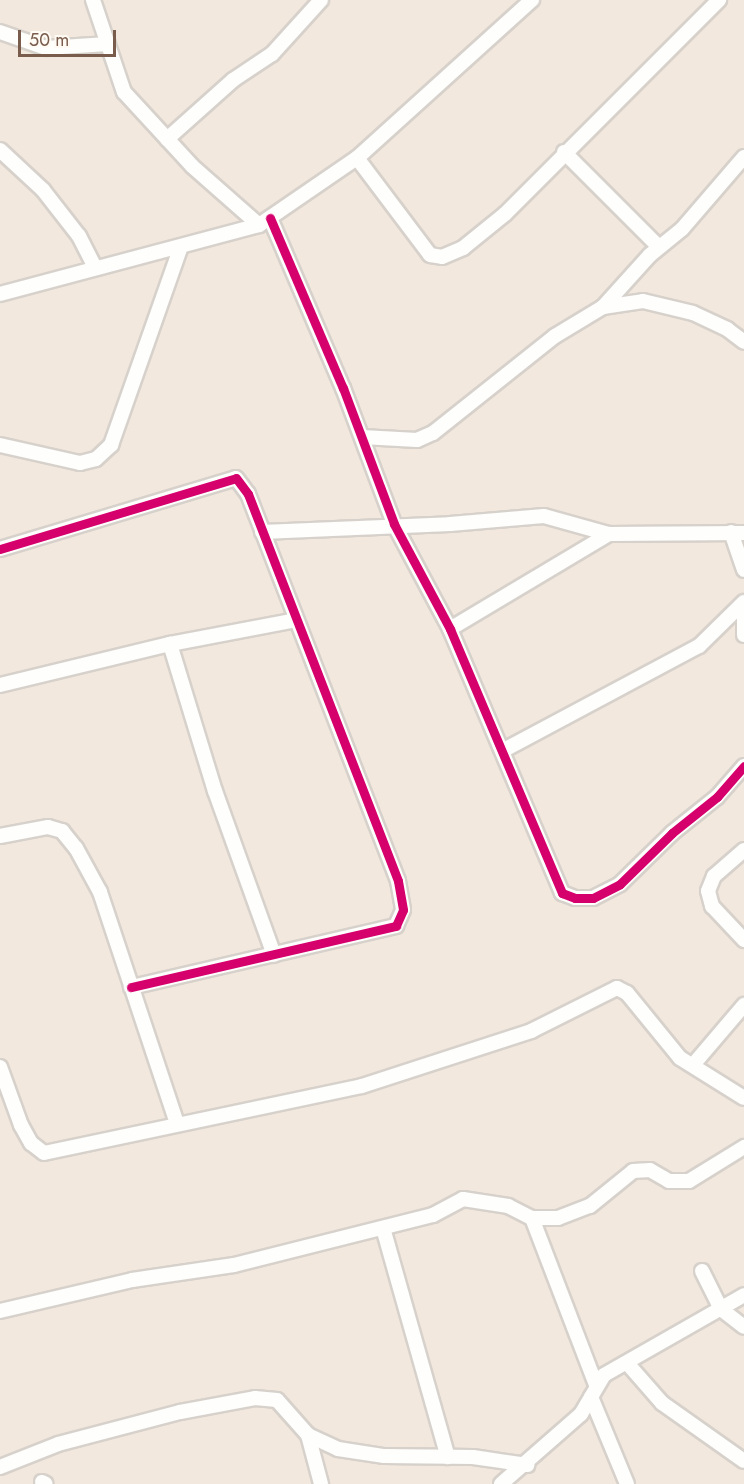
<!DOCTYPE html>
<style>
body{margin:0}
#map{position:relative;width:744px;height:1484px;overflow:hidden;background:#f9f5f0;font-family:Jost,sans-serif}
div>[style]{position:absolute}
[style*='--x']{left:calc(var(--x)*1px);top:calc(var(--y)*1px);width:calc(var(--w)*1px);rotate:calc(var(--a)*1deg)}
.residential>*{inset:0;background:#f2e8de;transform-origin:0 0}
.roads{filter:drop-shadow(2px 0 #d7d1cb) drop-shadow(-2px 0 #d7d1cb) drop-shadow(0 2px #d7d1cb) drop-shadow(0 -2px #d7d1cb)}
.minor>*{height:14px;margin:-7px;padding:0 7px;transform-origin:7px;border-radius:7px;background:#fefefd}
.cycleway>*{height:9px;margin:-4.5px;padding:0 4.5px;transform-origin:4.5px;border-radius:4.5px;background:#d6006c}
span{translate:-50% -50%;white-space:nowrap;text-align:center;line-height:1.15;-webkit-text-stroke:5px #fffaf3;paint-order:stroke}
.scale{position:absolute;left:18px;top:30px;width:98px;height:27px;box-sizing:border-box;border:3px solid #7a5c4d;border-top:0;padding-left:8px;font-size:18px;line-height:21px;white-space:nowrap;color:#7a5c4d;-webkit-text-stroke:4px #fffaf3;paint-order:stroke}
</style>
<div id="map">
<div class="residential">
<div style="left:0;top:0;width:744px;height:1484px"></div>
</div>
<div class="roads">
<div class="minor">
<div style="--x:93;--y:0;--w:97;--a:71.4"></div>
<div style="--x:124;--y:92;--w:100;--a:47.4"></div>
<div style="--x:192;--y:166;--w:89;--a:41.4"></div>
<div style="--x:0;--y:32;--w:49;--a:19.2"></div>
<div style="--x:46;--y:48;--w:62;--a:-3.7"></div>
<div style="--x:167;--y:139;--w:89;--a:-41.8"></div>
<div style="--x:233;--y:80;--w:47;--a:-33.7"></div>
<div style="--x:272;--y:54;--w:73;--a:-47.8"></div>
<div style="--x:0;--y:150;--w:59;--a:42.9"></div>
<div style="--x:43;--y:190;--w:58;--a:52"></div>
<div style="--x:79;--y:236;--w:36;--a:63"></div>
<div style="--x:564;--y:152;--w:134;--a:45"></div>
<div style="--x:357;--y:158;--w:121;--a:53"></div>
<div style="--x:430;--y:255;--w:12;--a:9"></div>
<div style="--x:442;--y:257;--w:23;--a:-23"></div>
<div style="--x:463;--y:248;--w:54;--a:-39"></div>
<div style="--x:505;--y:214;--w:303;--a:-45"></div>
<div style="--x:270;--y:218;--w:185;--a:66.8"></div>
<div style="--x:343;--y:388;--w:145;--a:69.4"></div>
<div style="--x:394;--y:524;--w:119;--a:61.9"></div>
<div style="--x:450;--y:629;--w:287;--a:67"></div>
<div style="--x:562;--y:893;--w:14;--a:21"></div>
<div style="--x:575;--y:898;--w:18;--a:0"></div>
<div style="--x:593;--y:898;--w:30;--a:-27"></div>
<div style="--x:620;--y:884;--w:73;--a:-44.4"></div>
<div style="--x:672;--y:833;--w:58;--a:-38.7"></div>
<div style="--x:717;--y:797;--w:41;--a:-48.9"></div>
<div style="--x:0;--y:294;--w:268;--a:-14.9"></div>
<div style="--x:259;--y:225;--w:119;--a:-34.4"></div>
<div style="--x:357;--y:158;--w:236;--a:-42.1"></div>
<div style="--x:603;--y:307;--w:70;--a:-47.9"></div>
<div style="--x:650;--y:255;--w:41;--a:-39.1"></div>
<div style="--x:682;--y:229;--w:95;--a:-49.3"></div>
<div style="--x:362;--y:437;--w:55;--a:3.1"></div>
<div style="--x:417;--y:440;--w:17;--a:-24"></div>
<div style="--x:433;--y:433;--w:156;--a:-38.5"></div>
<div style="--x:555;--y:336;--w:56;--a:-31.1"></div>
<div style="--x:603;--y:307;--w:40;--a:-8.5"></div>
<div style="--x:643;--y:301;--w:51;--a:13.5"></div>
<div style="--x:693;--y:313;--w:38;--a:25"></div>
<div style="--x:727;--y:329;--w:21;--a:37"></div>
<div style="--x:0;--y:445;--w:82;--a:12.7"></div>
<div style="--x:80;--y:463;--w:16;--a:-14"></div>
<div style="--x:96;--y:459;--w:21;--a:-43"></div>
<div style="--x:111;--y:445;--w:208;--a:-70.6"></div>
<div style="--x:262;--y:532;--w:188;--a:-2.4"></div>
<div style="--x:450;--y:524;--w:94;--a:-4.9"></div>
<div style="--x:544;--y:516;--w:67;--a:15.5"></div>
<div style="--x:609;--y:534;--w:135;--a:-0.4"></div>
<div style="--x:731;--y:532;--w:40;--a:71.1"></div>
<div style="--x:0;--y:549;--w:246;--a:-16.7"></div>
<div style="--x:236;--y:478;--w:20;--a:53"></div>
<div style="--x:248;--y:494;--w:415;--a:68.8"></div>
<div style="--x:398;--y:881;--w:29;--a:80"></div>
<div style="--x:403;--y:910;--w:17;--a:114"></div>
<div style="--x:396;--y:926;--w:272;--a:167"></div>
<div style="--x:744;--y:611;--w:24;--a:90"></div>
<div style="--x:450;--y:629;--w:185;--a:-30.9"></div>
<div style="--x:170;--y:644;--w:154;--a:73"></div>
<div style="--x:215;--y:791;--w:174;--a:70.2"></div>
<div style="--x:0;--y:685;--w:175;--a:-13.6"></div>
<div style="--x:170;--y:644;--w:128;--a:-10.8"></div>
<div style="--x:504;--y:750;--w:221;--a:-28.1"></div>
<div style="--x:699;--y:646;--w:63;--a:-44.4"></div>
<div style="--x:0;--y:836;--w:49;--a:-10.6"></div>
<div style="--x:48;--y:827;--w:15;--a:16"></div>
<div style="--x:62;--y:831;--w:22;--a:51"></div>
<div style="--x:76;--y:848;--w:50;--a:61.4"></div>
<div style="--x:100;--y:892;--w:243;--a:71.6"></div>
<div style="--x:744;--y:850;--w:40;--a:139"></div>
<div style="--x:714;--y:876;--w:16;--a:112"></div>
<div style="--x:708;--y:891;--w:16;--a:75"></div>
<div style="--x:712;--y:906;--w:47;--a:46.7"></div>
<div style="--x:693;--y:1065;--w:79;--a:-49.6"></div>
<div style="--x:0;--y:1067;--w:62;--a:70.1"></div>
<div style="--x:21;--y:1125;--w:21;--a:61"></div>
<div style="--x:31;--y:1143;--w:16;--a:38"></div>
<div style="--x:44;--y:1153;--w:325;--a:-11.9"></div>
<div style="--x:362;--y:1086;--w:178;--a:-18"></div>
<div style="--x:531;--y:1031;--w:96;--a:-26.6"></div>
<div style="--x:617;--y:988;--w:11;--a:27"></div>
<div style="--x:627;--y:993;--w:84;--a:50.8"></div>
<div style="--x:680;--y:1058;--w:75;--a:32"></div>
<div style="--x:532;--y:1218;--w:179;--a:69"></div>
<div style="--x:383;--y:1228;--w:238;--a:74.2"></div>
<div style="--x:702;--y:1271;--w:42;--a:63.4"></div>
<div style="--x:721;--y:1309;--w:29;--a:38"></div>
<div style="--x:0;--y:1311;--w:136;--a:-13.2"></div>
<div style="--x:132;--y:1280;--w:103;--a:-8.4"></div>
<div style="--x:234;--y:1265;--w:205;--a:-14.1"></div>
<div style="--x:433;--y:1215;--w:34;--a:-28"></div>
<div style="--x:463;--y:1199;--w:46;--a:8.8"></div>
<div style="--x:508;--y:1206;--w:27;--a:27"></div>
<div style="--x:532;--y:1218;--w:26;--a:0"></div>
<div style="--x:558;--y:1218;--w:34;--a:-21"></div>
<div style="--x:590;--y:1206;--w:55;--a:-39.1"></div>
<div style="--x:633;--y:1171;--w:17;--a:-3"></div>
<div style="--x:650;--y:1170;--w:22;--a:30"></div>
<div style="--x:669;--y:1181;--w:20;--a:0"></div>
<div style="--x:689;--y:1181;--w:65;--a:-31.7"></div>
<div style="--x:627;--y:1363;--w:53;--a:48.8"></div>
<div style="--x:662;--y:1403;--w:100;--a:35.3"></div>
<div style="--x:591;--y:1397;--w:94;--a:67.5"></div>
<div style="--x:308;--y:1435;--w:51;--a:75.1"></div>
<div style="--x:0;--y:1467;--w:62;--a:-21.6"></div>
<div style="--x:58;--y:1444;--w:126;--a:-14.7"></div>
<div style="--x:180;--y:1412;--w:76;--a:-10.6"></div>
<div style="--x:255;--y:1398;--w:22;--a:5"></div>
<div style="--x:277;--y:1400;--w:47;--a:48.5"></div>
<div style="--x:308;--y:1435;--w:33;--a:25"></div>
<div style="--x:338;--y:1449;--w:47;--a:8.7"></div>
<div style="--x:384;--y:1456;--w:89;--a:0.6"></div>
<div style="--x:473;--y:1457;--w:55;--a:8.4"></div>
<div style="--x:42;--y:1482;--w:4;--a:27"></div>
<div style="--x:501;--y:1484;--w:106;--a:-41.2"></div>
<div style="--x:581;--y:1414;--w:45;--a:-59.5"></div>
<div style="--x:604;--y:1375;--w:161;--a:-29.7"></div>
</div>
</div>
<div class="cycleway">
<div style="--x:270;--y:218;--w:185;--a:66.8"></div>
<div style="--x:343;--y:388;--w:145;--a:69.4"></div>
<div style="--x:394;--y:524;--w:119;--a:61.9"></div>
<div style="--x:450;--y:629;--w:287;--a:67"></div>
<div style="--x:562;--y:893;--w:14;--a:21"></div>
<div style="--x:575;--y:898;--w:18;--a:0"></div>
<div style="--x:593;--y:898;--w:30;--a:-27"></div>
<div style="--x:620;--y:884;--w:73;--a:-44.4"></div>
<div style="--x:672;--y:833;--w:58;--a:-38.7"></div>
<div style="--x:717;--y:797;--w:41;--a:-48.9"></div>
<div style="--x:0;--y:549;--w:246;--a:-16.7"></div>
<div style="--x:236;--y:478;--w:20;--a:53"></div>
<div style="--x:248;--y:494;--w:415;--a:68.8"></div>
<div style="--x:398;--y:881;--w:29;--a:80"></div>
<div style="--x:403;--y:910;--w:17;--a:114"></div>
<div style="--x:396;--y:926;--w:272;--a:167"></div>
</div>
<div class="scale">50 m</div>
</div>
